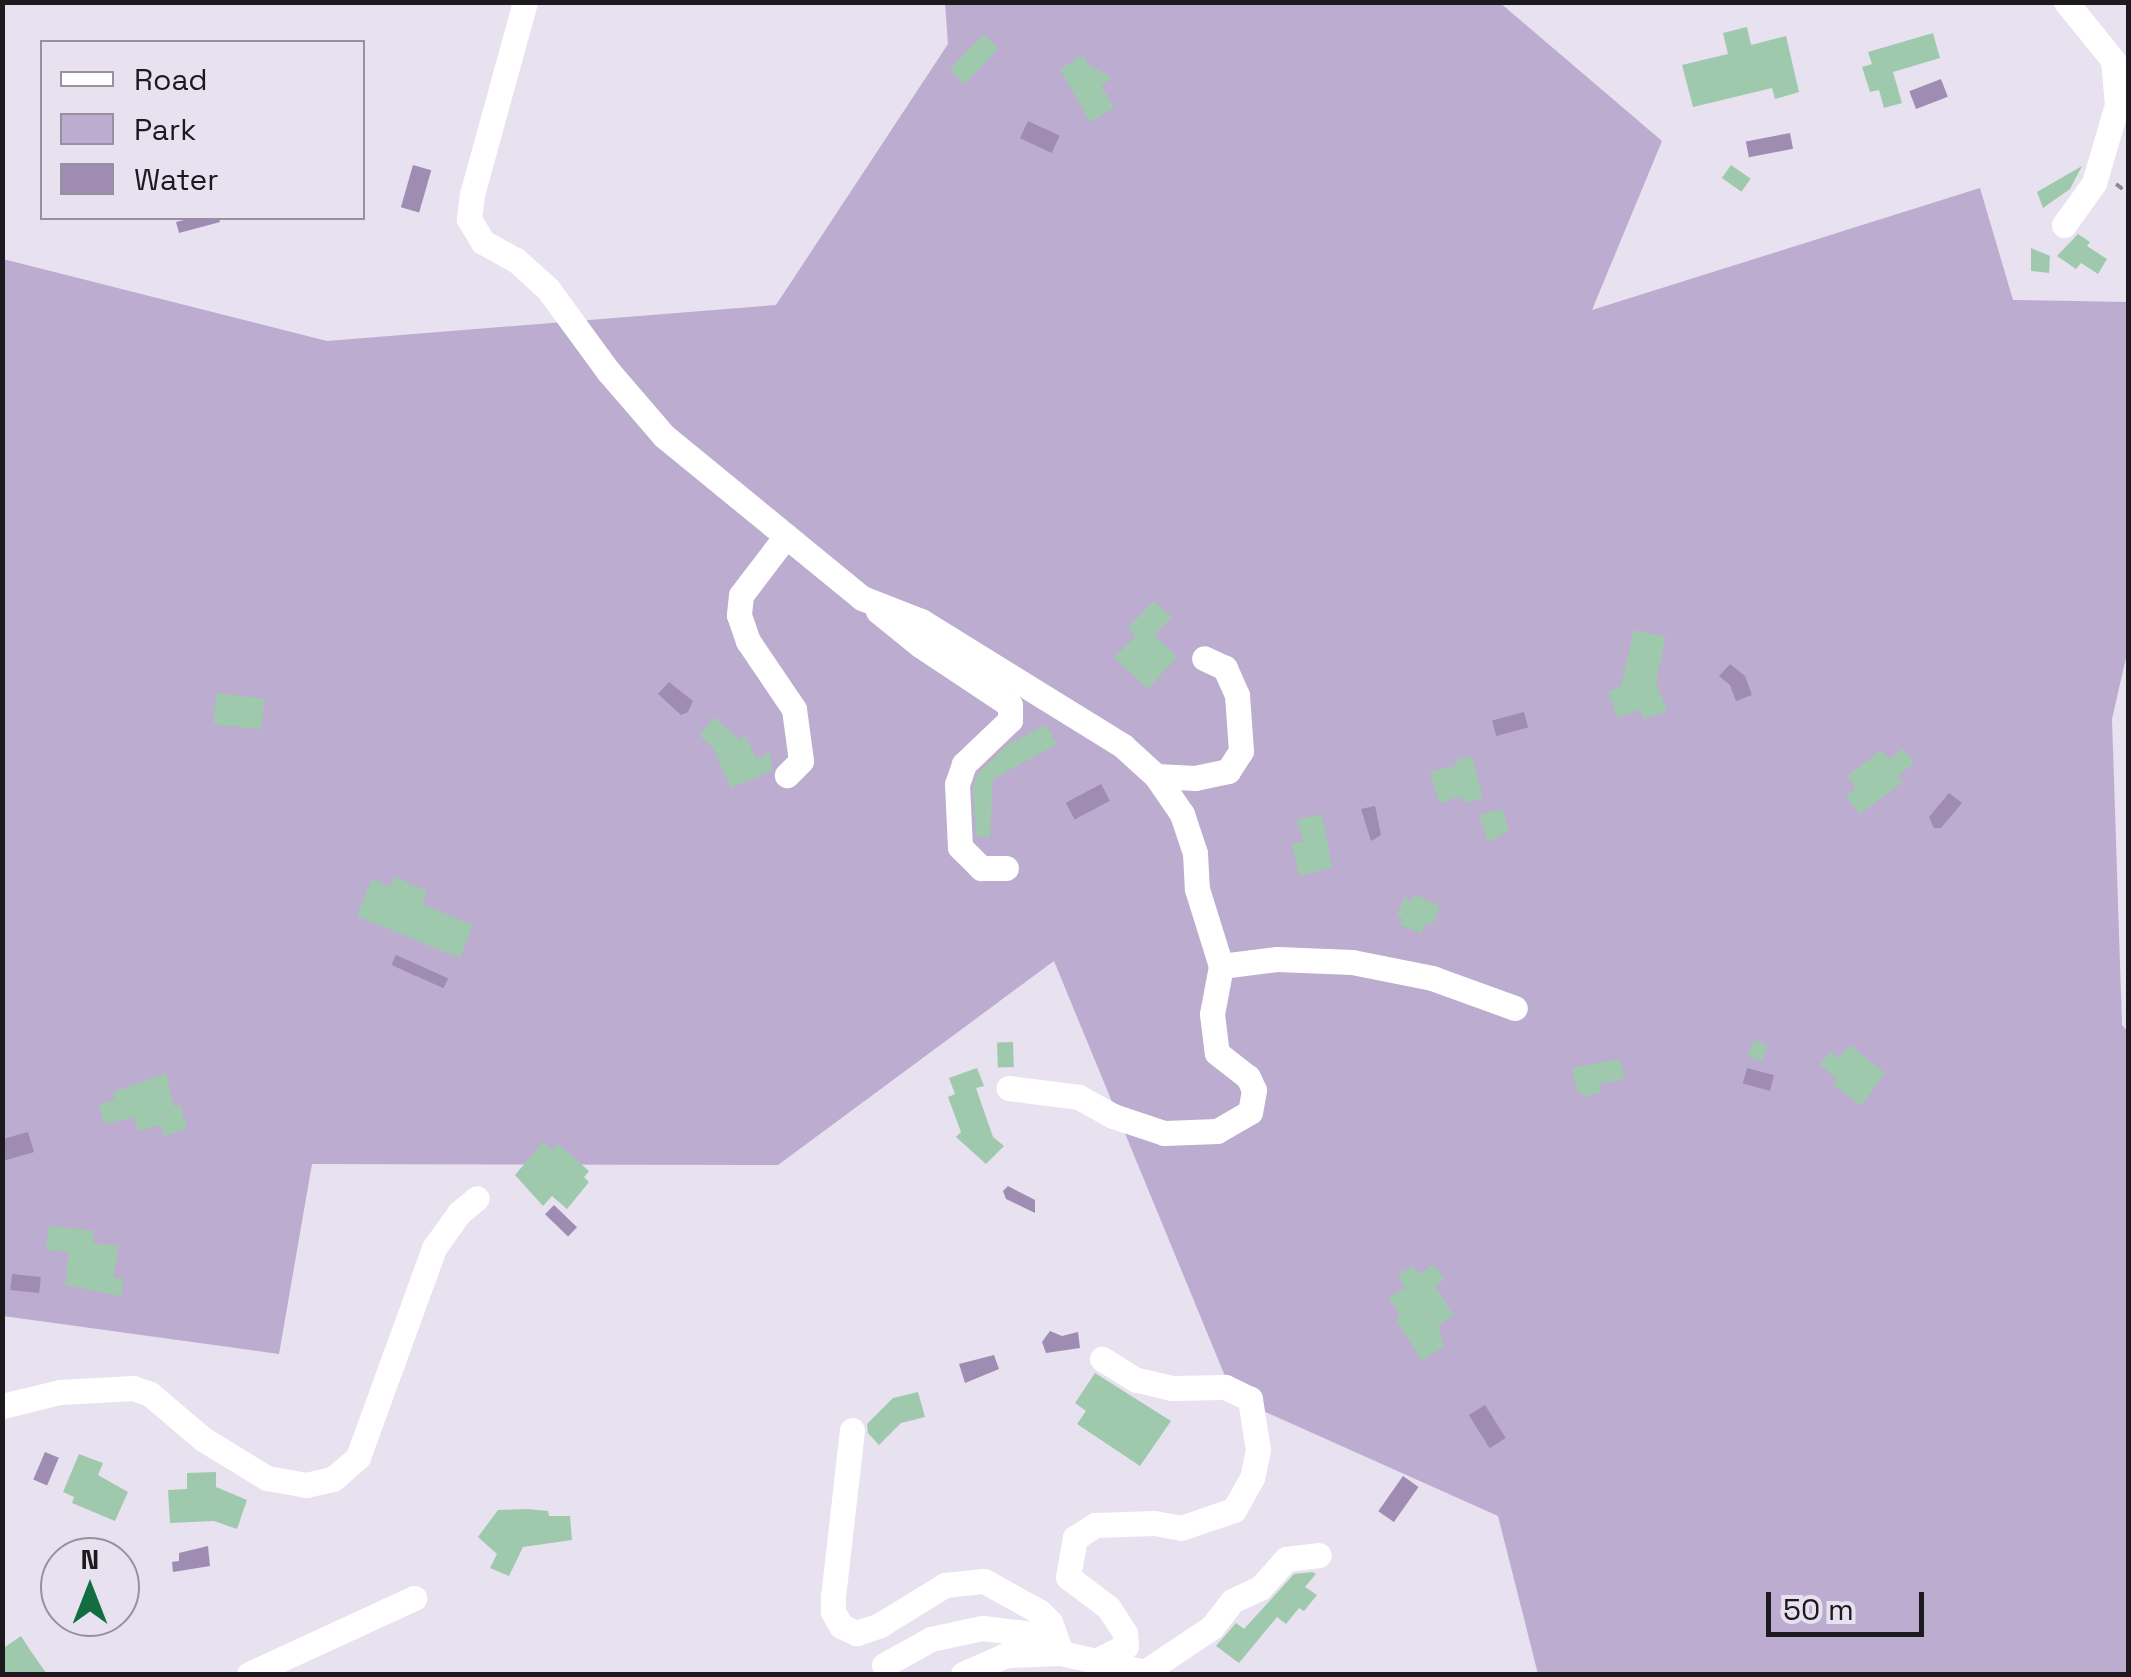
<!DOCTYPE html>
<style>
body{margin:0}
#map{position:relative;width:2131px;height:1677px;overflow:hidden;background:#e8e1f0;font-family:"Space Grotesk",sans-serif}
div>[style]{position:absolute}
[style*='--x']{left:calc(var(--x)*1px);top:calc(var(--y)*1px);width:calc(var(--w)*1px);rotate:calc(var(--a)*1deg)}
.green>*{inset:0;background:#bcaccf}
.water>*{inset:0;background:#9e8cb2;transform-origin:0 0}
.building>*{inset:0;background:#9fc9ad;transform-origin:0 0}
.path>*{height:4px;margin-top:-2px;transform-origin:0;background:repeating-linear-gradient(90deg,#8c8792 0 8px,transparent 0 16px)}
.minor>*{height:25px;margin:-12.5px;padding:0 12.5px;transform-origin:12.5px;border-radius:12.5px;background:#fff}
span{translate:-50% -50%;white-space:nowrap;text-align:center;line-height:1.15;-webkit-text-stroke:8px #e8e1f0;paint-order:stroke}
.frame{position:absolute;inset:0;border:5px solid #1c1a1f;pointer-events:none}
.legend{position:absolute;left:40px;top:40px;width:325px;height:180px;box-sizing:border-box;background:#e8e1f0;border:2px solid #96919c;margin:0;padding:12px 18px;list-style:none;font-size:30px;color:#1c1a1f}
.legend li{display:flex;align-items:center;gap:20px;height:50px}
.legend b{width:50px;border:2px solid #96919c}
.north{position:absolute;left:40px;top:1537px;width:100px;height:100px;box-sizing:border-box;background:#e8e1f0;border:2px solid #96919c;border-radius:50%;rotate:0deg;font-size:28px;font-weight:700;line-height:40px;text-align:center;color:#1c1a1f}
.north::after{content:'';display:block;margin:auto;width:35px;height:45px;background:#126d41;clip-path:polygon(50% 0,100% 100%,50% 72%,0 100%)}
.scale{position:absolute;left:1766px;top:1592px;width:158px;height:45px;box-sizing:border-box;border:5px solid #1c1a1f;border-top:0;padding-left:12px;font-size:30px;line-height:35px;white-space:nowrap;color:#1c1a1f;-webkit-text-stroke:8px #e8e1f0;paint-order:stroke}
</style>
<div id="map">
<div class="green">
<div style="clip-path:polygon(1499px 2px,1662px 141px,1592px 310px,1980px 188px,2013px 300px,2128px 302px,2128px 649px,2112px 719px,2122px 1025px,2128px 1032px,2128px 1674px,1538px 1674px,1498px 1516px,1234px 1398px,1054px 961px,778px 1165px,312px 1164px,279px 1354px,3px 1316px,3px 259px,327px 341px,776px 305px,948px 44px,945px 3px)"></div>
</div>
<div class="water">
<div style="left:1941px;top:79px;width:19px;height:34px;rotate:69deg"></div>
<div style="left:1028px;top:121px;width:35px;height:19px;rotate:25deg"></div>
<div style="left:1790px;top:133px;width:16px;height:45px;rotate:79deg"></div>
<div style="left:413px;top:165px;width:19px;height:44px;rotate:16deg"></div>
<div style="clip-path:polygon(192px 218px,219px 218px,220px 222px,179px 233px,176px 222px)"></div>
<div style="clip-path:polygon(1730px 664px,1745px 676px,1752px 695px,1736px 701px,1730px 685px,1719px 676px)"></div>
<div style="clip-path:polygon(669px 682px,693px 701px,688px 712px,681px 715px,658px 694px)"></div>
<div style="left:1524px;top:712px;width:16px;height:33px;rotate:75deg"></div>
<div style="left:1101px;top:784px;width:19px;height:40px;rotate:62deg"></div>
<div style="clip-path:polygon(1949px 793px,1962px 803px,1941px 828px,1934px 828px,1929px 817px)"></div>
<div style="clip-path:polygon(1375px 806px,1381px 835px,1371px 841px,1361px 809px)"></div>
<div style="left:396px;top:955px;width:57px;height:11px;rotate:24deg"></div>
<div style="left:1747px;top:1068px;width:28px;height:16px;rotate:15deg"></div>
<div style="clip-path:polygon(28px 1132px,34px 1152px,3px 1161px,3px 1139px)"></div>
<div style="clip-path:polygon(1008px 1186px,1035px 1200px,1035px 1213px,1006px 1199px,1003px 1191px)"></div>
<div style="left:554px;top:1205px;width:32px;height:13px;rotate:44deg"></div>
<div style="left:12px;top:1274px;width:29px;height:16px;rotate:6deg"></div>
<div style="clip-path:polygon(1050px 1331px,1062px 1336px,1078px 1332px,1080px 1348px,1046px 1353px,1042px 1342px)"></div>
<div style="clip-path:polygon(994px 1355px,999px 1369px,965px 1383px,959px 1364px)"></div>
<div style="left:1485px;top:1405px;width:39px;height:19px;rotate:58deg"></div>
<div style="left:45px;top:1452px;width:15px;height:30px;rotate:23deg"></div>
<div style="left:1403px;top:1476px;width:19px;height:43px;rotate:35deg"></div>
<div style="clip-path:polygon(208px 1546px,210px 1566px,173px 1572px,172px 1562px,179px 1561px,179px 1553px)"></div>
</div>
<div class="building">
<div style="clip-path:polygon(1747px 27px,1751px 45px,1786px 36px,1799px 92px,1775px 99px,1772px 88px,1693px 107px,1682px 65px,1728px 54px,1723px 33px)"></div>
<div style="clip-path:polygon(1933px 33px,1940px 58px,1893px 72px,1902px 103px,1884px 108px,1879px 90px,1870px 92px,1862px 67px,1872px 64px,1868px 52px)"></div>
<div style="left:983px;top:34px;width:21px;height:49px;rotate:43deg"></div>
<div style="clip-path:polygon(1083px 55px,1089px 65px,1112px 78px,1101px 85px,1114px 108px,1090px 122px,1060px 69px)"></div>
<div style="left:1731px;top:165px;width:24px;height:16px;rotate:35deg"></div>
<div style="clip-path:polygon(2082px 166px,2070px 189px,2043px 208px,2037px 192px)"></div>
<div style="clip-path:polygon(2078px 234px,2090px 242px,2087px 246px,2107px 259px,2098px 274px,2081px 263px,2076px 269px,2057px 256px)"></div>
<div style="clip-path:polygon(2031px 248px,2050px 256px,2049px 273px,2031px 271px)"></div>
<div style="clip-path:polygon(1154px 601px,1172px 618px,1154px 635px,1177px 657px,1148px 689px,1114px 658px,1136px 636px,1128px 628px)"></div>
<div style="clip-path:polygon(1634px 630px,1666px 637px,1656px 683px,1667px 711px,1644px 719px,1640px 709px,1618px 718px,1608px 692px,1621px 686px)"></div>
<div style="left:217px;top:693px;width:48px;height:31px;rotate:7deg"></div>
<div style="clip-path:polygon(714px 717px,740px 740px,745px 734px,756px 759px,770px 752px,772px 770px,731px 788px,713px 748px,700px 736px)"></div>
<div style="clip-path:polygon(1046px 725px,1057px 744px,993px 779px,990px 837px,976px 836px,973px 786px,978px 773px,1008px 744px)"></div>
<div style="clip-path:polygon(1903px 749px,1914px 763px,1898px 776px,1903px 782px,1860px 814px,1846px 796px,1856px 788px,1847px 776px,1882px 750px,1889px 759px)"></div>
<div style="clip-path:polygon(1472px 756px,1483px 798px,1463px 803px,1461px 796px,1439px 803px,1430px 772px,1456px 766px,1455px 760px)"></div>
<div style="clip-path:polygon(1502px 809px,1509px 831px,1488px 842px,1479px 815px)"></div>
<div style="clip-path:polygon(1322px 814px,1332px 867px,1299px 876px,1292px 844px,1303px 841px,1297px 820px)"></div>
<div style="clip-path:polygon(394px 877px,427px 891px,422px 904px,473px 925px,460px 958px,357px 916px,372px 879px,390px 887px)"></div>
<div style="clip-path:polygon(1414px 894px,1440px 906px,1432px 925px,1426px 923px,1421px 933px,1399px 925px,1403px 918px,1397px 915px,1404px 898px,1412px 900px)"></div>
<div style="left:1754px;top:1040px;width:15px;height:17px;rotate:23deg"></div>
<div style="left:1013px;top:1042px;width:25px;height:16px;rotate:88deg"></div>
<div style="clip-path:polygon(1850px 1045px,1885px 1073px,1861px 1106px,1833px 1084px,1837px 1079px,1820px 1065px,1830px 1051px,1838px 1058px)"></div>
<div style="clip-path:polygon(1620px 1059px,1624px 1079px,1599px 1084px,1601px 1093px,1585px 1096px,1577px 1091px,1572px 1068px)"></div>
<div style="clip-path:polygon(977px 1068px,984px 1086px,976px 1088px,993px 1137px,1004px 1146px,986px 1164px,956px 1137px,961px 1132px,948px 1097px,955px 1094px,949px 1078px)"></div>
<div style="clip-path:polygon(166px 1073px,174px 1107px,180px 1105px,187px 1129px,164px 1136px,161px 1125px,138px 1131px,134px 1117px,104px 1124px,99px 1105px,115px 1100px,113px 1092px)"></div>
<div style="clip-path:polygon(543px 1142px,553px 1150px,558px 1144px,589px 1171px,584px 1177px,589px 1182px,567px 1209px,552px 1196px,543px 1206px,515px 1175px)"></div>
<div style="clip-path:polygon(49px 1226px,94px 1231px,93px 1243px,118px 1246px,114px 1278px,124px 1279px,121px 1296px,65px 1285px,69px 1252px,46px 1250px)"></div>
<div style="clip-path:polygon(1434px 1265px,1444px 1280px,1435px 1286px,1454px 1316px,1438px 1325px,1444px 1346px,1422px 1361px,1396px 1319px,1400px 1316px,1389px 1297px,1405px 1288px,1398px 1275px,1413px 1266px,1418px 1274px)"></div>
<div style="clip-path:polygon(1095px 1373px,1171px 1421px,1140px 1466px,1077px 1424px,1086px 1411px,1075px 1403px)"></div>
<div style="clip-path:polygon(918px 1392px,925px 1417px,901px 1423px,879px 1445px,868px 1433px,867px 1424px,893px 1398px)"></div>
<div style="clip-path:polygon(79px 1454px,103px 1463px,98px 1475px,128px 1492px,115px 1521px,72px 1503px,74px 1497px,63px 1492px)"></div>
<div style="clip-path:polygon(216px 1472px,216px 1487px,247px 1500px,237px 1529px,214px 1521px,170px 1523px,168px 1490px,187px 1489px,187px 1473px)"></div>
<div style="clip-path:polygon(527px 1509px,548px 1511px,549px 1516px,570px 1516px,572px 1540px,523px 1547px,509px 1576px,490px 1568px,497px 1554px,478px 1537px,498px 1510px)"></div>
<div style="clip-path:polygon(1312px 1572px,1316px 1574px,1305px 1587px,1317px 1595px,1304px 1611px,1299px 1608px,1286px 1624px,1277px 1617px,1239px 1663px,1216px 1646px,1236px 1623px,1244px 1629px,1294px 1574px)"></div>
<div style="clip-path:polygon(21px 1636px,30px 1650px,47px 1674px,2px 1674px,2px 1649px)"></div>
</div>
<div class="path">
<div style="--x:2116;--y:184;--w:15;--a:37"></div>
</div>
<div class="minor">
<div style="--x:525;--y:2;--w:199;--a:105.4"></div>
<div style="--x:472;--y:194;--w:25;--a:97"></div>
<div style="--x:469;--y:219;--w:27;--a:59"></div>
<div style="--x:483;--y:242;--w:38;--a:29"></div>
<div style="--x:516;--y:260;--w:43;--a:42.2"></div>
<div style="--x:548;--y:289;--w:102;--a:53.8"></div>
<div style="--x:608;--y:371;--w:86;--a:49.3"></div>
<div style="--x:664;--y:436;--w:256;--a:39.3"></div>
<div style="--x:862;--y:598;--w:63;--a:21.3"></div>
<div style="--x:921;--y:621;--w:238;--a:31.7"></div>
<div style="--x:1123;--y:746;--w:45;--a:42.3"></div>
<div style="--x:1156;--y:776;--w:46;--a:55.6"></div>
<div style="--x:1182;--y:814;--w:41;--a:71.6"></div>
<div style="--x:1195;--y:853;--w:36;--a:87"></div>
<div style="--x:1197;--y:889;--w:81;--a:72.7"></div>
<div style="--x:1221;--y:966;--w:49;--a:100.6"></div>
<div style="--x:1212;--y:1014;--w:39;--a:83"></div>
<div style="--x:1217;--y:1053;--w:39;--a:38"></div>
<div style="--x:1248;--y:1077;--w:14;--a:65"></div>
<div style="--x:1254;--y:1090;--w:22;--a:100"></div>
<div style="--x:1250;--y:1112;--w:38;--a:150"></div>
<div style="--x:1217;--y:1131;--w:53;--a:177.8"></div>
<div style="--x:1164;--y:1133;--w:54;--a:-161.6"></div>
<div style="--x:1113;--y:1116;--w:39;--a:-151"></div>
<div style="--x:1079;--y:1097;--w:71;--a:-172.7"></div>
<div style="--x:2064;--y:225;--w:52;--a:-54.5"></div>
<div style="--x:2094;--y:183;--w:81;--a:-73.6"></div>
<div style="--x:2117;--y:105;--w:45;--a:-95.1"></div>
<div style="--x:2113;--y:60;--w:75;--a:-129"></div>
<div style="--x:786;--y:536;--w:74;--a:127.3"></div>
<div style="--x:741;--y:595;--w:20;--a:96"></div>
<div style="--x:739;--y:615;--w:28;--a:71"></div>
<div style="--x:748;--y:641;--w:82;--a:55.9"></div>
<div style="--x:794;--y:709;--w:52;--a:82.3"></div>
<div style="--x:801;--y:761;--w:20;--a:135"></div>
<div style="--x:878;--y:611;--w:54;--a:39"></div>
<div style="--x:920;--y:645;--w:108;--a:33.7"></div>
<div style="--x:1010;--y:705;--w:15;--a:90"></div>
<div style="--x:1010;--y:720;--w:64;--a:136.3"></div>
<div style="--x:964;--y:764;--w:21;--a:109"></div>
<div style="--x:957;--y:784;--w:63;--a:87.3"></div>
<div style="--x:960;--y:847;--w:30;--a:45"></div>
<div style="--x:981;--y:868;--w:25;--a:0"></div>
<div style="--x:1156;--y:776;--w:39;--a:3"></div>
<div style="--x:1195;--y:778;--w:34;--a:-12"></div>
<div style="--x:1228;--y:771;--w:24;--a:-57"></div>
<div style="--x:1241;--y:751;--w:56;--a:-94.1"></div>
<div style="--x:1237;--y:695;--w:30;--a:-114"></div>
<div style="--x:1225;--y:668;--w:23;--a:-155"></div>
<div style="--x:1221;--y:966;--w:56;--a:-7.1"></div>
<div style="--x:1277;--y:959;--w:75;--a:2.3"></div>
<div style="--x:1352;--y:962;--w:82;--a:11.3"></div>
<div style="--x:1432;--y:978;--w:88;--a:19.9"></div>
<div style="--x:2;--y:1406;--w:60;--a:-13.6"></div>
<div style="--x:60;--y:1392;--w:73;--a:-3.1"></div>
<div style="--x:133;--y:1388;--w:18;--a:19"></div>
<div style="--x:150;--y:1394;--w:70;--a:40.3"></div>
<div style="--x:203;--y:1439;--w:75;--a:31.4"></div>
<div style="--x:267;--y:1478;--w:40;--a:10"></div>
<div style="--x:306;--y:1485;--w:28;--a:-13"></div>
<div style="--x:333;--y:1479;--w:33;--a:-41"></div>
<div style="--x:358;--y:1457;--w:222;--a:-70"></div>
<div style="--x:434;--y:1248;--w:43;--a:-54.5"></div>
<div style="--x:459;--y:1213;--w:23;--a:-40"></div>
<div style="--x:852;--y:1430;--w:167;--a:96.5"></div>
<div style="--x:833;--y:1596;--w:16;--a:90"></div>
<div style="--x:833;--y:1612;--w:16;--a:60"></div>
<div style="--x:841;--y:1626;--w:17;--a:25"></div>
<div style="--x:856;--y:1633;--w:25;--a:-18"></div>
<div style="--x:880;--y:1625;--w:76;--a:-31.6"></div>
<div style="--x:945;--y:1585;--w:39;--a:-6"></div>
<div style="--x:984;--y:1581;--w:64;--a:29"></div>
<div style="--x:1040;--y:1612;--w:14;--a:45"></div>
<div style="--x:1050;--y:1622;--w:33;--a:70"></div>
<div style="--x:1098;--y:1660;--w:31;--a:-27"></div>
<div style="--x:1126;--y:1646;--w:13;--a:-94"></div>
<div style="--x:1125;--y:1633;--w:30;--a:-123"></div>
<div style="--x:1109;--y:1608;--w:51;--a:-142.9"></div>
<div style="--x:1068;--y:1577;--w:40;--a:-80"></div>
<div style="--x:1075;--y:1538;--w:24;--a:-33"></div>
<div style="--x:1095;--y:1525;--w:59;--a:-1.9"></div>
<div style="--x:1154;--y:1523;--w:27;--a:10"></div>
<div style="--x:1181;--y:1528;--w:56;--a:-18.8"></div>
<div style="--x:1234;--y:1510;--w:37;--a:-61"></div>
<div style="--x:1252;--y:1478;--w:29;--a:-78"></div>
<div style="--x:1258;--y:1450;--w:52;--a:-98.9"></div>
<div style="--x:1250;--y:1399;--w:28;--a:-154"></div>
<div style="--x:1225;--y:1387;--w:53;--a:178.9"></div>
<div style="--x:1172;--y:1388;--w:37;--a:-167"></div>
<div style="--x:1136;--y:1380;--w:40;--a:-148"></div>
<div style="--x:884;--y:1665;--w:54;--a:-29"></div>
<div style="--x:931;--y:1639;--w:52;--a:-12.2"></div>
<div style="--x:982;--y:1628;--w:53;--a:6.5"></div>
<div style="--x:1035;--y:1634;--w:32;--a:36"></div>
<div style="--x:249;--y:1674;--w:182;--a:-24.7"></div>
<div style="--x:963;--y:1674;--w:47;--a:-23.8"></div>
<div style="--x:1006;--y:1655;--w:55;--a:-2.1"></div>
<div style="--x:1061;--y:1653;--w:86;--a:12.7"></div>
<div style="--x:1145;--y:1672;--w:81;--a:-33.9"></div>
<div style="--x:1212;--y:1627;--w:33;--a:-52"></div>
<div style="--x:1232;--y:1601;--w:31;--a:-25"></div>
<div style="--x:1260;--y:1588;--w:39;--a:-48"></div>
<div style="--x:1286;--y:1559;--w:33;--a:-7"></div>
</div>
<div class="frame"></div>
<ul class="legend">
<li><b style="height:12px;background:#fff"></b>Road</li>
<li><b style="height:28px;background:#bcaccf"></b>Park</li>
<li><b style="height:28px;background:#9e8cb2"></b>Water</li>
</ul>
<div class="north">N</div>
<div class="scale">50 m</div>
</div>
